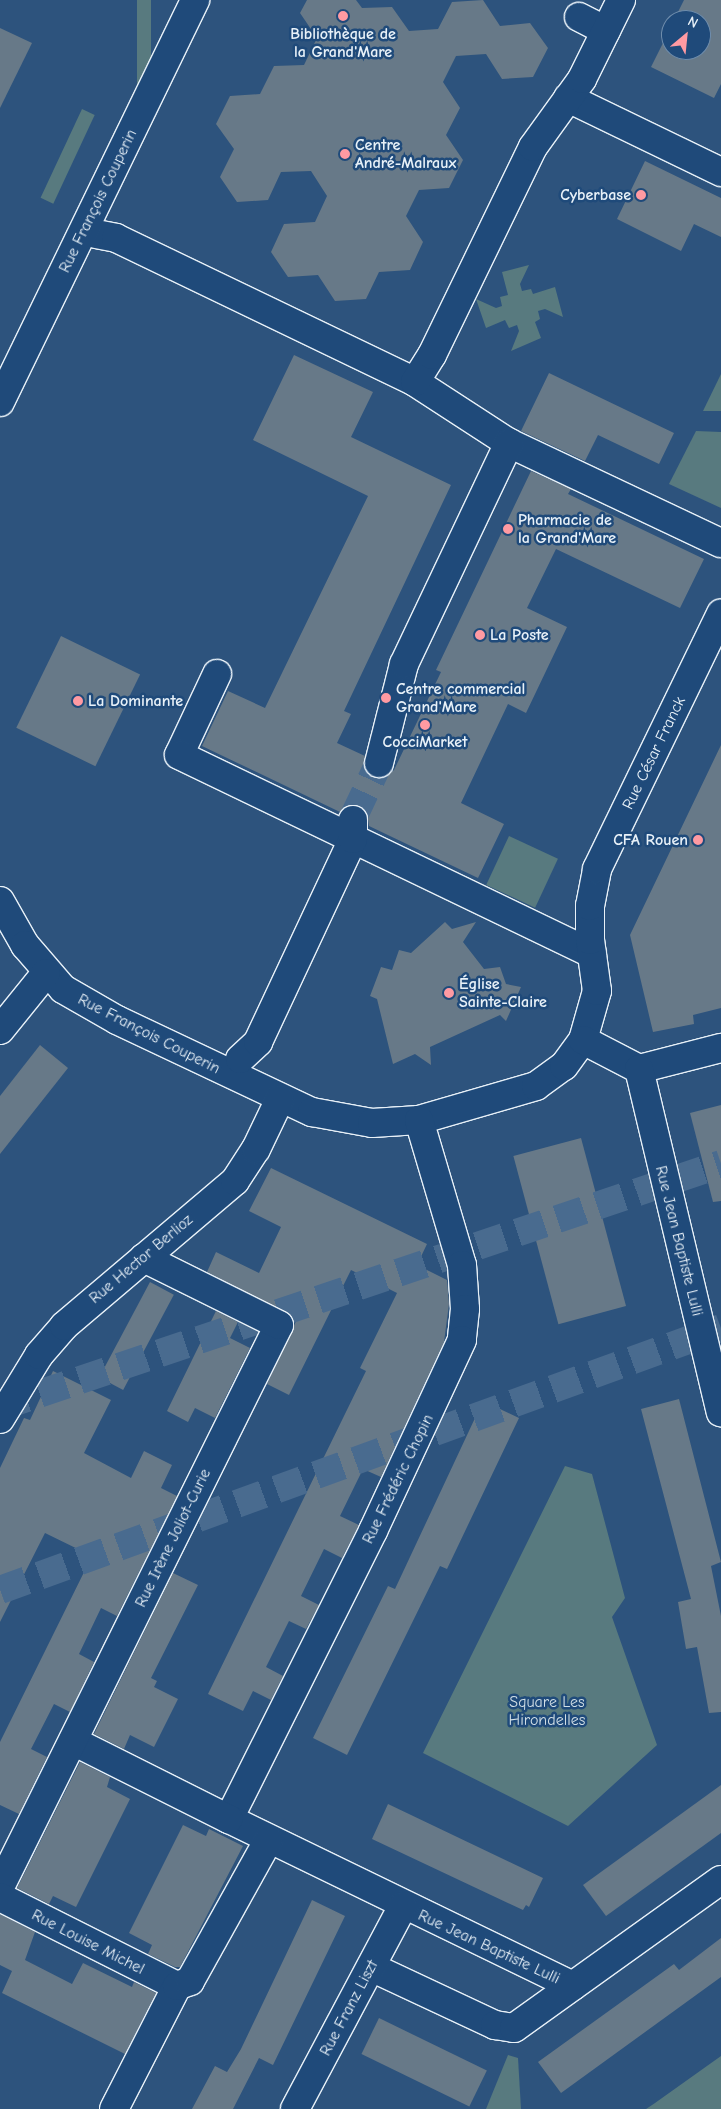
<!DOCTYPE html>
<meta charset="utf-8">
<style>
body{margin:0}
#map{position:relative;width:721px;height:2109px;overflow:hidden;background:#2d537d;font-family:"Comic Neue",sans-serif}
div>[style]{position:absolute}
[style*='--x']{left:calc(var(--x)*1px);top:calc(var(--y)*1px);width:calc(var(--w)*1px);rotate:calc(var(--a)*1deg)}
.green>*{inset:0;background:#587a7f;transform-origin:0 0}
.building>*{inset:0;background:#677988;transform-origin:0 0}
.minor-tunnel>*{height:28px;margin-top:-14px;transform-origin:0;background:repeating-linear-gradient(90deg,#496b8f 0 28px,transparent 0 42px)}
.highway-tunnel>*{height:28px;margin-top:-14px;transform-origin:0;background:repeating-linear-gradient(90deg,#496b8f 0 28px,transparent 0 42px)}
.roads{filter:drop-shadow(1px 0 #e8f1f8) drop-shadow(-1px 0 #e8f1f8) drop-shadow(0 1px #e8f1f8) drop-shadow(0 -1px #e8f1f8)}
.minor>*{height:28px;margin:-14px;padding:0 14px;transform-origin:14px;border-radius:14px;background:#1f4a7a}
.dots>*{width:14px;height:14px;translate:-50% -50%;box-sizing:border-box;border:2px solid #1f4a7a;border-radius:50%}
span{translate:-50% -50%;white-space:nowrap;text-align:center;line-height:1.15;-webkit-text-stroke:5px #1f4a7a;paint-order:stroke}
.poi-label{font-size:16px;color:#e8f1f8;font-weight:700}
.left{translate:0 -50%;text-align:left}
.right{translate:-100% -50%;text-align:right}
.street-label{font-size:16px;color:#e8f1f8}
.park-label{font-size:16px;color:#d2dfe6}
.north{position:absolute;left:661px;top:10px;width:50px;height:50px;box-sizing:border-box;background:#1f4a7a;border:1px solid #6f8dac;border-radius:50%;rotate:28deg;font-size:14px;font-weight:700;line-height:20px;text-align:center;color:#e8f1f8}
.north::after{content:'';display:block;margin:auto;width:18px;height:22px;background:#ff9aa2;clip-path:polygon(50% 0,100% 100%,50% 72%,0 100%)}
</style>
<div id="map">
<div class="green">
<div style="left:137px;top:0;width:14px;height:110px"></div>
<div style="left:82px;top:109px;width:14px;height:98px;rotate:25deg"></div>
<div style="clip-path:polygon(529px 265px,520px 284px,522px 291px,531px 289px,533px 294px,555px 287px,563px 317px,545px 309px,538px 311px,540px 319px,535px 322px,541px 338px,511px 351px,519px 331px,517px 325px,509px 328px,505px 320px,486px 328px,476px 299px,496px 308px,502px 306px,500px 297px,508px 295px,502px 272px)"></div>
<div style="clip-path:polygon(721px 374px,721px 411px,703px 411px)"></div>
<div style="clip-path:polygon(696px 431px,721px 432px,721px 508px,669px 484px)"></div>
<div style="left:509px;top:836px;width:54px;height:54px;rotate:25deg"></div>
<div style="clip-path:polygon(565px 1466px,592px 1474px,625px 1598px,612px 1617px,657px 1745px,568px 1826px,423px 1753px)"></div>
<div style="clip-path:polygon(508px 2055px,518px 2058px,521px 2109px,486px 2109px)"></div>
<div style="clip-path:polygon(721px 2056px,721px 2109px,646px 2109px,655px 2103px)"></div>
</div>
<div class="building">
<div style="clip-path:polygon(307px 0,356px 0,362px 8px,392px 7px,409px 31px,438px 29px,452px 2px,483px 0,500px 26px,530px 23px,548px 48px,533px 77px,502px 79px,486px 54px,456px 56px,443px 82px,460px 108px,446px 135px,463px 160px,449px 188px,419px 190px,406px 216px,423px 242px,410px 270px,379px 272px,366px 299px,335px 301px,318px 275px,288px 277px,271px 252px,284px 224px,315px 222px,327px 196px,311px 171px,281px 172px,268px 200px,237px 202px,220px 177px,234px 149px,216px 124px,230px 96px,260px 94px,274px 66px,304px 65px,317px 38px,300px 13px)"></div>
<div style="clip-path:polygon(684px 0,721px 0,721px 84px,714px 98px,651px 67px,671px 27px,671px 50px,701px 50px,701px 20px,674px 20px)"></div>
<div style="clip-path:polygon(0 28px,32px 43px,0 108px)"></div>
<div style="clip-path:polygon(645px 161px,721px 198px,721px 237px,694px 224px,681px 251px,617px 219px)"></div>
<div style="clip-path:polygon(294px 355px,373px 392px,351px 437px,451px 485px,344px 711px,351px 714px,337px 743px,365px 756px,364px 768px,375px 778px,384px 778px,394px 770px,441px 672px,436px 670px,531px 471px,571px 489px,568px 494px,704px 559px,680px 608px,556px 549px,527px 608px,567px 627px,526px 713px,508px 704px,461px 803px,504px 824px,478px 878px,369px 826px,367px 813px,360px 806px,346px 806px,340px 812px,202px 746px,228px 691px,265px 708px,368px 496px,253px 440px)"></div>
<div style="clip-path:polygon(549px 373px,674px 433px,659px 464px,598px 435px,585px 461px,521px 431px)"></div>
<div style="left:61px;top:636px;width:88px;height:102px;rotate:26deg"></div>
<div style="clip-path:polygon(721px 745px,721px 1008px,693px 1015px,694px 1024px,653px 1032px,630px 935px)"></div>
<div style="clip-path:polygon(445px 922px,452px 929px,476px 922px,463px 942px,484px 969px,500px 967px,506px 984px,521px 987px,506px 1021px,500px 1015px,430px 1047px,431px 1065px,415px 1054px,393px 1064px,377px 999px,370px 996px,381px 967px,392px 970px,399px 950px,411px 953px)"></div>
<div style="clip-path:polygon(40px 1045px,68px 1068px,0 1154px,0 1096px)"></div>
<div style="clip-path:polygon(721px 1105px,721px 1201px,713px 1202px,690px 1113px)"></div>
<div style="left:581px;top:1138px;width:174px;height:70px;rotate:75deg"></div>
<div style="clip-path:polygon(271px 1168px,427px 1244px,417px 1265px,447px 1280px,449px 1304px,444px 1342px,381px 1477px,363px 1469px,340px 1516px,359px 1525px,342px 1558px,324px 1549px,301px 1596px,319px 1605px,306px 1629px,289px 1621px,266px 1667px,283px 1676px,271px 1700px,253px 1691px,243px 1711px,208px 1694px,366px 1371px,360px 1368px,397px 1293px,351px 1270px,289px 1395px,267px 1384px,297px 1319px,207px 1272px,216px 1252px,259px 1273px,281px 1227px,249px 1211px)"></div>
<div style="left:150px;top:1282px;width:27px;height:108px;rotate:28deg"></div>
<div style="clip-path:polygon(216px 1311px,238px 1322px,230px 1338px,250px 1348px,215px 1418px,195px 1408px,188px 1422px,167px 1411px)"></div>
<div style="clip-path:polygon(53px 1371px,111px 1400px,84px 1453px,131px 1478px,144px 1451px,172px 1465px,161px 1488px,177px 1496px,117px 1616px,101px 1608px,79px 1654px,94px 1662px,70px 1712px,54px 1704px,31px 1749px,47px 1757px,19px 1814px,0 1805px,0 1742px,92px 1556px,45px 1533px,0 1622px,0 1468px,24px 1418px,30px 1420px)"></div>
<div style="clip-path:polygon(679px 1399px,721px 1562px,711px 1566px,721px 1616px,721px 1712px,709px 1713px,697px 1647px,686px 1649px,678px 1602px,691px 1599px,641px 1409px)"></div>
<div style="clip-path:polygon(483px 1401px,519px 1418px,447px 1569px,440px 1566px,347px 1755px,313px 1738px,388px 1586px,395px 1589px)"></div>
<div style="clip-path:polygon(173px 1573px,198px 1585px,151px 1678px,157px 1681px,154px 1687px,178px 1699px,154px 1747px,130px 1735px,124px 1749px,94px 1734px)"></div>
<div style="clip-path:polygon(80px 1762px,110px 1777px,107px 1787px,130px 1799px,76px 1907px,53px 1896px,49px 1904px,17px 1888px)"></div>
<div style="clip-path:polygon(721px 1785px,721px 1833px,606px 1916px,583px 1885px)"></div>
<div style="clip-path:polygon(388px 1804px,543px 1878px,529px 1907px,526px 1905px,523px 1910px,372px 1839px)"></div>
<div style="clip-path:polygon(183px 1825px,206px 1836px,209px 1829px,243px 1846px,180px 1967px,175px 1967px,148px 1954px,152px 1945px,129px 1933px)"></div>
<div style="clip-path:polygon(312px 1900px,345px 1916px,273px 2065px,259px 2058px,233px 2109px,192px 2109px,215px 2066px,227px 2072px,241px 2049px)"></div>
<div style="clip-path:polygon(0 1914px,35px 1932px,25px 1960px,72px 1984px,83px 1963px,132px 1987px,134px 1982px,156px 1993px,125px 2054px,2px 1993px,12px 1971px,0 1965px)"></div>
<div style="clip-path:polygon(721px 1938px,721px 1977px,561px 2093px,538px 2062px,674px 1964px,679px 1970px)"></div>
<div style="left:379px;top:2018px;width:120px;height:40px;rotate:26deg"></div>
</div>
<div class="minor-tunnel">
<div style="--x:353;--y:818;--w:61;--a:-64.7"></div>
</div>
<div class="highway-tunnel">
<div style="--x:0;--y:1407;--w:761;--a:-18.63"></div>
<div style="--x:0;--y:1590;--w:767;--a:-19.97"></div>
</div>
<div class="roads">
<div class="minor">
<div style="--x:579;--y:17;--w:30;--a:27"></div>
<div style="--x:568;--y:98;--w:170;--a:25.8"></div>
<div style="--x:96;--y:234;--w:20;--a:11"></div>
<div style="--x:116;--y:238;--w:332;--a:25.7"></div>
<div style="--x:415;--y:382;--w:112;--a:33"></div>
<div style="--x:509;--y:443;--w:234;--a:25.3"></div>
<div style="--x:415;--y:382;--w:32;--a:-58"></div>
<div style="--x:432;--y:355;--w:231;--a:-64.1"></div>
<div style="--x:533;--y:147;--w:84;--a:-54.2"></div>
<div style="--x:582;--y:79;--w:88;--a:-63.7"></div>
<div style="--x:0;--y:402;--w:447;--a:-64.1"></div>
<div style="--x:217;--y:674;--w:89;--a:115.1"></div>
<div style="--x:179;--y:755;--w:458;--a:25.7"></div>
<div style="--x:379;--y:763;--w:102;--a:-75.8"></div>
<div style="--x:404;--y:664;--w:245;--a:-64.6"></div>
<div style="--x:0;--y:901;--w:51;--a:60.4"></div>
<div style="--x:25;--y:945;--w:58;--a:49.2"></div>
<div style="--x:63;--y:989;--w:62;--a:29.9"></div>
<div style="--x:117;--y:1020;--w:216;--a:25.3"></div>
<div style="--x:312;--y:1112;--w:61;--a:10.4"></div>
<div style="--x:372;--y:1123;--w:47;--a:-3.7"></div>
<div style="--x:419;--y:1120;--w:122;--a:-16.2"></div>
<div style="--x:536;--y:1086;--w:34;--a:-36"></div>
<div style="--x:564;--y:1066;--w:32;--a:-54"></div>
<div style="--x:583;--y:1040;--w:51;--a:-74.1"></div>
<div style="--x:597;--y:991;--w:51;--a:-97.8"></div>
<div style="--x:590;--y:940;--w:34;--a:-90"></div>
<div style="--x:590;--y:906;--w:38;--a:-79"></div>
<div style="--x:597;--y:869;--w:284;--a:-64.1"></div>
<div style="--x:0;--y:1030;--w:73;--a:-51.1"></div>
<div style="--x:583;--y:1040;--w:63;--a:27.4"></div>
<div style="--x:639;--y:1069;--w:85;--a:-14.4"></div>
<div style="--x:240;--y:1059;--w:25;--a:-43"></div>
<div style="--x:258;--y:1042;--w:224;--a:-64.9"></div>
<div style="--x:353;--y:839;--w:19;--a:-90"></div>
<div style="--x:639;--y:1069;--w:353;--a:76.6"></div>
<div style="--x:419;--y:1120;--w:151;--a:73.5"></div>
<div style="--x:462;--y:1265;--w:44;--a:86.1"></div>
<div style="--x:465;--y:1309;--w:31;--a:96"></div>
<div style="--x:462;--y:1340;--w:211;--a:115"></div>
<div style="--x:373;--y:1531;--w:322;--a:116.6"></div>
<div style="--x:229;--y:1819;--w:382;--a:25.9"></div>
<div style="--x:0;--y:1419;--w:75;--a:-58.6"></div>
<div style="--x:39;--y:1355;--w:38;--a:-49"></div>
<div style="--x:64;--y:1326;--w:224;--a:-40.3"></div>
<div style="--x:235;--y:1181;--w:38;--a:-57"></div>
<div style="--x:256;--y:1149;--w:55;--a:-64.4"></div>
<div style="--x:73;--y:1741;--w:174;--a:26.6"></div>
<div style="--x:0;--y:1887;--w:627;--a:-63.6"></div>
<div style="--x:279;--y:1325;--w:151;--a:-153.6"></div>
<div style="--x:0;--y:1897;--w:198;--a:26.7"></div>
<div style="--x:177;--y:1986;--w:138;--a:117.1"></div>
<div style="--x:371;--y:1967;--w:137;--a:25.1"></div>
<div style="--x:495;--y:2025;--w:19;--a:9"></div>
<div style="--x:514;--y:2028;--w:254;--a:-35.6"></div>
<div style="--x:177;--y:1986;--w:14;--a:-21"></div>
<div style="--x:190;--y:1981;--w:162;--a:-60.9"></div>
<div style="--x:295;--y:2109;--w:230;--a:-62"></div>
</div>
</div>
<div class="dots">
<div style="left:343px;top:16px;background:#ff9aa2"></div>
<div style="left:345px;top:154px;background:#ff9aa2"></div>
<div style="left:641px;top:195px;background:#ff9aa2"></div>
<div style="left:508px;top:529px;background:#ff9aa2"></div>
<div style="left:480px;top:635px;background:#ff9aa2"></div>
<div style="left:386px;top:698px;background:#ff9aa2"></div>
<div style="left:78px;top:701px;background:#ff9aa2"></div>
<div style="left:425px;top:725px;background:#ff9aa2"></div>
<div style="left:698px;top:840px;background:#ff9aa2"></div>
<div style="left:449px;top:993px;background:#ff9aa2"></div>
</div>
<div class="poi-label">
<span style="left:343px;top:43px">Bibliothèque de<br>la Grand'Mare</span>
<span class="left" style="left:355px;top:154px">Centre<br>André-Malraux</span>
<span class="right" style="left:631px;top:195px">Cyberbase</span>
<span class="left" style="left:518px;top:529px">Pharmacie de<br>la Grand'Mare</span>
<span class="left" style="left:490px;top:635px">La Poste</span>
<span class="left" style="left:396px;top:698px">Centre commercial<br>Grand'Mare</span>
<span class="left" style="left:88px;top:701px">La Dominante</span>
<span style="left:425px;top:742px">CocciMarket</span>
<span class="right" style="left:688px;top:840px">CFA Rouen</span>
<span class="left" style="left:459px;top:993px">Église<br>Sainte-Claire</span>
</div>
<div class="street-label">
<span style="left:98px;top:201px;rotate:-64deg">Rue François Couperin</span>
<span style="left:654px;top:753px;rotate:-64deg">Rue César Franck</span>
<span style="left:149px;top:1034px;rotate:27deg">Rue François Couperin</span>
<span style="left:679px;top:1241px;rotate:76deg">Rue Jean Baptiste Lulli</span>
<span style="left:141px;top:1259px;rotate:-40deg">Rue Hector Berlioz</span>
<span style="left:398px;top:1479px;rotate:-64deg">Rue Frédéric Chopin</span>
<span style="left:173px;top:1538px;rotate:-64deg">Rue Irène Joliot-Curie</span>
<span style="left:88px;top:1942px;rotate:27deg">Rue Louise Michel</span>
<span style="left:489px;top:1947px;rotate:25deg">Rue Jean Baptiste Lulli</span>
<span style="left:349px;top:2008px;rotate:-62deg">Rue Franz Liszt</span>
</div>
<div class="park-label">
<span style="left:547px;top:1711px">Square Les<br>Hirondelles</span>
</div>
<div class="north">N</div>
</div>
